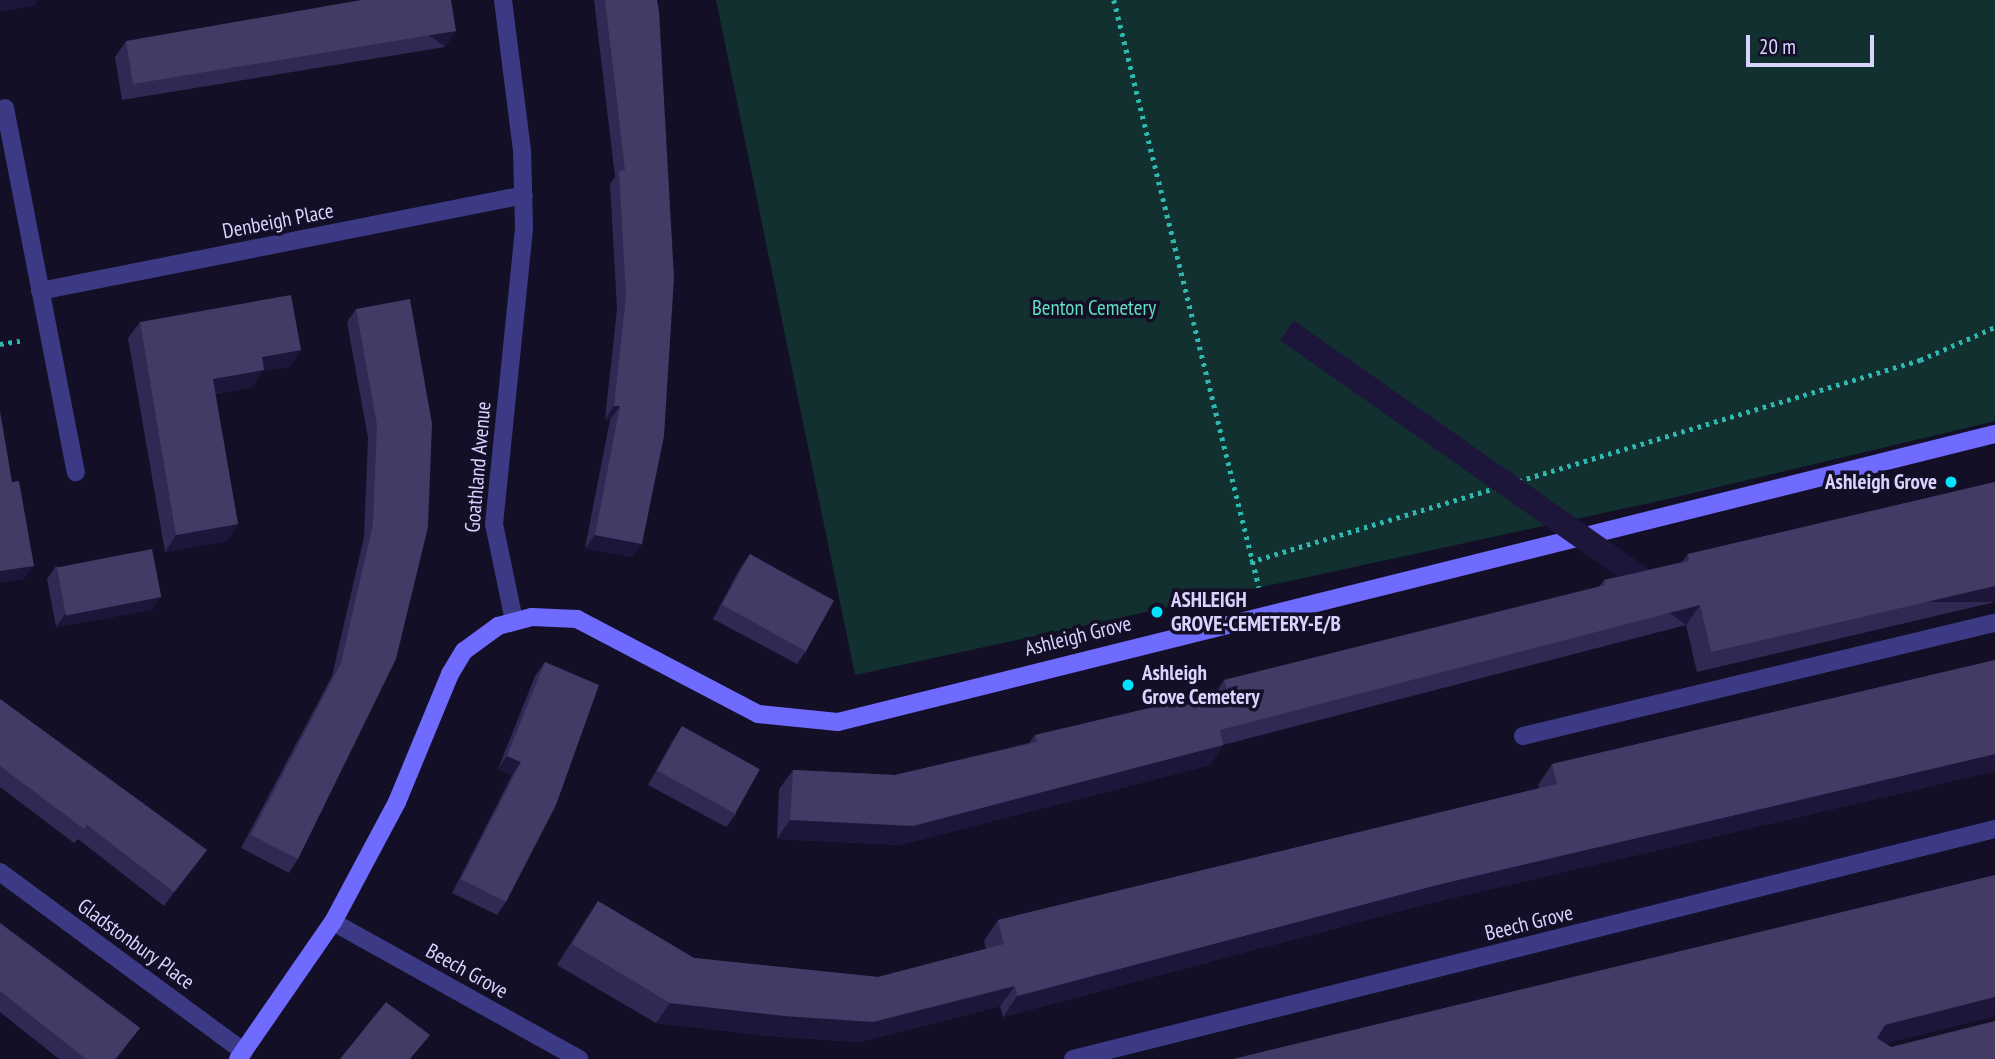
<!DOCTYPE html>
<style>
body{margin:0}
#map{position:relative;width:1995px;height:1059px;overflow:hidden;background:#130f26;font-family:"PT Sans Narrow",sans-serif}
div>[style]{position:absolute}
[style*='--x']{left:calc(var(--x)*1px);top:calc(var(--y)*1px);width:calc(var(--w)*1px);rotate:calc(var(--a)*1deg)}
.green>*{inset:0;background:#12302f}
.path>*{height:4.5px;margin-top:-2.25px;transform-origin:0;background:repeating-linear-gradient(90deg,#2fb8b0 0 3.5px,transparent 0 8.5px)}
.lane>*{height:18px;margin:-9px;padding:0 9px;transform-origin:9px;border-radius:9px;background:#3d3a85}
.street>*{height:18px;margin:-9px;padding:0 9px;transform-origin:9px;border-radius:9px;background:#3d3a85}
.secondary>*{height:18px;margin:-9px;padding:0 9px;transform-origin:9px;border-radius:9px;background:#6f6bff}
.wall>*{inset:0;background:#312854}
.shaded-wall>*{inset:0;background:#1d163a;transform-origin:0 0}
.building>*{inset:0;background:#433a66;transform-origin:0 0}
.dots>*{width:19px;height:19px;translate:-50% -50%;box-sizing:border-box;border:4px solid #130f26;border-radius:50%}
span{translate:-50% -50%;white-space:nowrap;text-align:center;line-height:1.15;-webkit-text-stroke:7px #130f26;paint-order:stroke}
.street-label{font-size:21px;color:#d9d4ff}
.park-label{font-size:21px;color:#5fe0c0}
.poi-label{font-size:21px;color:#d9d4ff;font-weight:700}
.right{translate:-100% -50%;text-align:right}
.left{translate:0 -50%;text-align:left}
.scale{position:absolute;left:1746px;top:35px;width:128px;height:32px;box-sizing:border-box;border:4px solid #d9d4ff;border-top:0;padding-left:9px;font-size:21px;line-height:24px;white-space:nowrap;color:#d9d4ff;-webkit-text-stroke:5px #130f26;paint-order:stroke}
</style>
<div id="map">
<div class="green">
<div style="clip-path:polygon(716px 0,1995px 0,1995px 421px,1668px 499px,855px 675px)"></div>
</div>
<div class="path">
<div style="--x:1114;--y:0;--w:605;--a:76.12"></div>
<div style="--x:0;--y:344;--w:20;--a:-9"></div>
<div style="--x:1250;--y:562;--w:700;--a:-16.78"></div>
<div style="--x:1920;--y:360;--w:82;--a:-23.7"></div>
</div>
<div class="lane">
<div style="--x:1523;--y:736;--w:485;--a:-13.5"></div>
</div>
<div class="street">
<div style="--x:503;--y:0;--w:151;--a:82.8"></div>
<div style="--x:522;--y:150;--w:79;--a:88.5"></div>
<div style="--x:524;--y:229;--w:297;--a:95.8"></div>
<div style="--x:494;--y:524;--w:99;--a:78.3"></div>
<div style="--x:5;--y:108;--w:371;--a:79"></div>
<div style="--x:40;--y:291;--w:493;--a:-11.2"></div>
<div style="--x:0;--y:872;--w:303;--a:36.4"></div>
<div style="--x:333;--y:922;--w:282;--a:29.1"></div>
<div style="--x:1073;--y:1059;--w:950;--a:-14.01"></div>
</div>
<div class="secondary">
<div style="--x:238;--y:1059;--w:167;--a:-55.3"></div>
<div style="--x:333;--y:922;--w:136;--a:-61.9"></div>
<div style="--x:397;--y:802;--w:139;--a:-67.5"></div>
<div style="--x:450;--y:674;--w:27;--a:-59"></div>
<div style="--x:464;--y:651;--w:42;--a:-36.3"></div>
<div style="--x:498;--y:626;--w:35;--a:-15"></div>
<div style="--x:532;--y:617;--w:45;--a:2.5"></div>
<div style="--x:577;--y:619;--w:204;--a:27.7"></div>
<div style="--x:758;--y:714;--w:80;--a:5.7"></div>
<div style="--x:838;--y:722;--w:1192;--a:-13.98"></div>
</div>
<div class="wall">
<div style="clip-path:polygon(594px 0,657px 0,642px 544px,632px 557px,585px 548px,610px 420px,605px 419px,617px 309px,610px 184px,615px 177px)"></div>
<div style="clip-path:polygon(456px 31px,445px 47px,122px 100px,115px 57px,126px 41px)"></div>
<div style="clip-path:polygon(356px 309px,432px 424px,298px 859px,289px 873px,241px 848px,332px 676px,364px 537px,368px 438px,347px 322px)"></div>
<div style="clip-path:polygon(140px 322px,301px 350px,289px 367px,263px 371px,252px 387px,215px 394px,238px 524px,226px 541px,165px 552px,128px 338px)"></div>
<div style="clip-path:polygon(1995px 482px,1995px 602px,1697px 672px,1686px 625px,1223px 745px,1210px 765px,900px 845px,777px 839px,779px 789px,793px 770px,895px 775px,1029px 743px,1035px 735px,1216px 692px,1224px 680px,1599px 587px,1604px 580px,1682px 562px,1688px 554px)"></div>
<div style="clip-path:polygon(750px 554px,807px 650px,797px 664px,713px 619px,740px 568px)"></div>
<div style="clip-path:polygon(56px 566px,151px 610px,56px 627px,47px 579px)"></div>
<div style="clip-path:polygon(1995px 660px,1995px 771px,1422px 905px,1003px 1017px,1000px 1006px,859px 1042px,770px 1036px,656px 1023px,557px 965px,584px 922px,598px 901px,694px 958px,878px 977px,986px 949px,984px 941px,998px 920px,1539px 788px,1538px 785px,1552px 764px)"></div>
<div style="clip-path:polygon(545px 662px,506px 902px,497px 915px,452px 893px,512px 775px,498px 769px,535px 676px)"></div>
<div style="clip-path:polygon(0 699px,207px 850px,164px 906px,78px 839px,74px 843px,0 787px)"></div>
<div style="clip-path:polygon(682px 726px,736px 814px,726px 827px,648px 785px,673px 740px)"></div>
<div style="clip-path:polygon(0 923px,140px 1028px,116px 1059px,59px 1059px,0 1012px)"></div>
</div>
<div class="shaded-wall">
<div style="clip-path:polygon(0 0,38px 0,34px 6px,0 12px)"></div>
<div style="left:456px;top:31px;width:19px;height:327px;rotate:125deg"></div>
<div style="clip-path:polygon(301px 350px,289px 367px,263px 371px,252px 387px,201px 396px,213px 379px,262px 357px)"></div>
<div style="clip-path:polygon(614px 406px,620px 406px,610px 420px,605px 419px)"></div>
<div style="clip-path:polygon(238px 524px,226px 541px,165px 552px,176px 535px)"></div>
<div style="clip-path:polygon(595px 535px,642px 544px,632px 557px,585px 548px)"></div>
<div style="clip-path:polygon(34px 566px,24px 579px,0 583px,0 571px)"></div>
<div style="left:1995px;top:586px;width:16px;height:292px;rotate:90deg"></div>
<div style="clip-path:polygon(161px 597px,151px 610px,56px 627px,65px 614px)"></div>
<div style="left:1700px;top:605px;width:24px;height:496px;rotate:125deg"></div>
<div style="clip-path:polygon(1223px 745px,1210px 765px,900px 845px,777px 839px,790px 820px)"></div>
<div style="clip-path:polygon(1995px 754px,1995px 771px,1422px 905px,1003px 1017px,1017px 996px,1437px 885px)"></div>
<div style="clip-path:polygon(507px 756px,521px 762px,512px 775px,498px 769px)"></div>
<div style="clip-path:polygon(207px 850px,198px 863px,164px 906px,174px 892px)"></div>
<div style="clip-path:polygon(1015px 986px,1000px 1006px,859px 1042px,770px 1036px,656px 1023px,670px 1003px)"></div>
<div style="clip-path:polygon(1995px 997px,1995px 1013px,1992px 1017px,1869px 1048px,1885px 1025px)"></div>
</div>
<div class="building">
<div style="clip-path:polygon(361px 0,451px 0,456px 31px,133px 84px,126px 41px)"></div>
<div style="clip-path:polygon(605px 0,657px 0,659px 11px,674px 278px,664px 436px,642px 544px,595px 535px,620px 406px,614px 406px,626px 296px,619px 171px,625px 170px)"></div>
<div style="clip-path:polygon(291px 295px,301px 350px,262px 357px,264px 370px,213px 379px,238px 524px,176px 535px,140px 322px)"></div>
<div style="clip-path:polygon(410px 299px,432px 424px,428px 527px,396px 659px,298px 859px,251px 835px,341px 663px,373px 524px,377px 425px,356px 309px)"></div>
<div style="clip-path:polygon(0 411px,12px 482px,19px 481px,34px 566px,0 571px)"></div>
<div style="clip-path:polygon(1995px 482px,1995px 586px,1711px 652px,1700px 605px,1220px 730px,1223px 745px,913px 826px,790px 820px,793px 770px,895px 775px,1037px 742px,1035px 735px,1227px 690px,1224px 680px,1605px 585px,1604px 580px,1689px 561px,1688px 554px)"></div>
<div style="left:152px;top:549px;width:49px;height:97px;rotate:79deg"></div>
<div style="left:750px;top:554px;width:96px;height:58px;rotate:29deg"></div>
<div style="clip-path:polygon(1995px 660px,1995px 754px,1437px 885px,1017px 996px,1015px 986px,873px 1022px,784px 1016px,670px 1003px,572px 944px,598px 901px,694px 958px,878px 977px,1004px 944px,998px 920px,1557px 784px,1552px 764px)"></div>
<div style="clip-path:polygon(545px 662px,599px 685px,556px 805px,506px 902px,461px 879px,521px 762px,507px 756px)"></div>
<div style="clip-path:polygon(0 699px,207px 850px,174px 892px,87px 825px,84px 829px,0 766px)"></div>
<div style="left:682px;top:726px;width:89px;height:51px;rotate:29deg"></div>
<div style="clip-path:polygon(1995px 875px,1995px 997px,1885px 1025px,1877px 1038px,1891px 1047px,1995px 1021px,1995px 1059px,1233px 1059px)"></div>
<div style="clip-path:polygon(0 923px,140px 1028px,115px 1059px,86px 1059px,0 991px)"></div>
<div style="clip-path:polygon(386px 1002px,430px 1035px,410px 1059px,340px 1059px)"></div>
</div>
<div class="dots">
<div style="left:1951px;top:482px;background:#00e5ff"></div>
<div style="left:1157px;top:612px;background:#00e5ff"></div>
<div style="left:1128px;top:685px;background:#00e5ff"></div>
</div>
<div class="street-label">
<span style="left:278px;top:221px;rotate:-11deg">Denbeigh Place</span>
<span style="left:478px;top:467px;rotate:-85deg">Goathland Avenue</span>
<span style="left:1078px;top:636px;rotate:-14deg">Ashleigh Grove</span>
<span style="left:1529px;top:923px;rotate:-14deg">Beech Grove</span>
<span style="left:136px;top:944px;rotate:36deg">Gladstonbury Place</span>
<span style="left:467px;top:971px;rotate:29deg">Beech Grove</span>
</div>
<div class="park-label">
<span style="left:1094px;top:308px">Benton Cemetery</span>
</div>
<div class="poi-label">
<span class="right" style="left:1937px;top:482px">Ashleigh Grove</span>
<span class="left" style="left:1171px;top:612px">ASHLEIGH<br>GROVE-CEMETERY-E/B</span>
<span class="left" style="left:1142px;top:685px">Ashleigh<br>Grove Cemetery</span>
</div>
<div class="scale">20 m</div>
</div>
